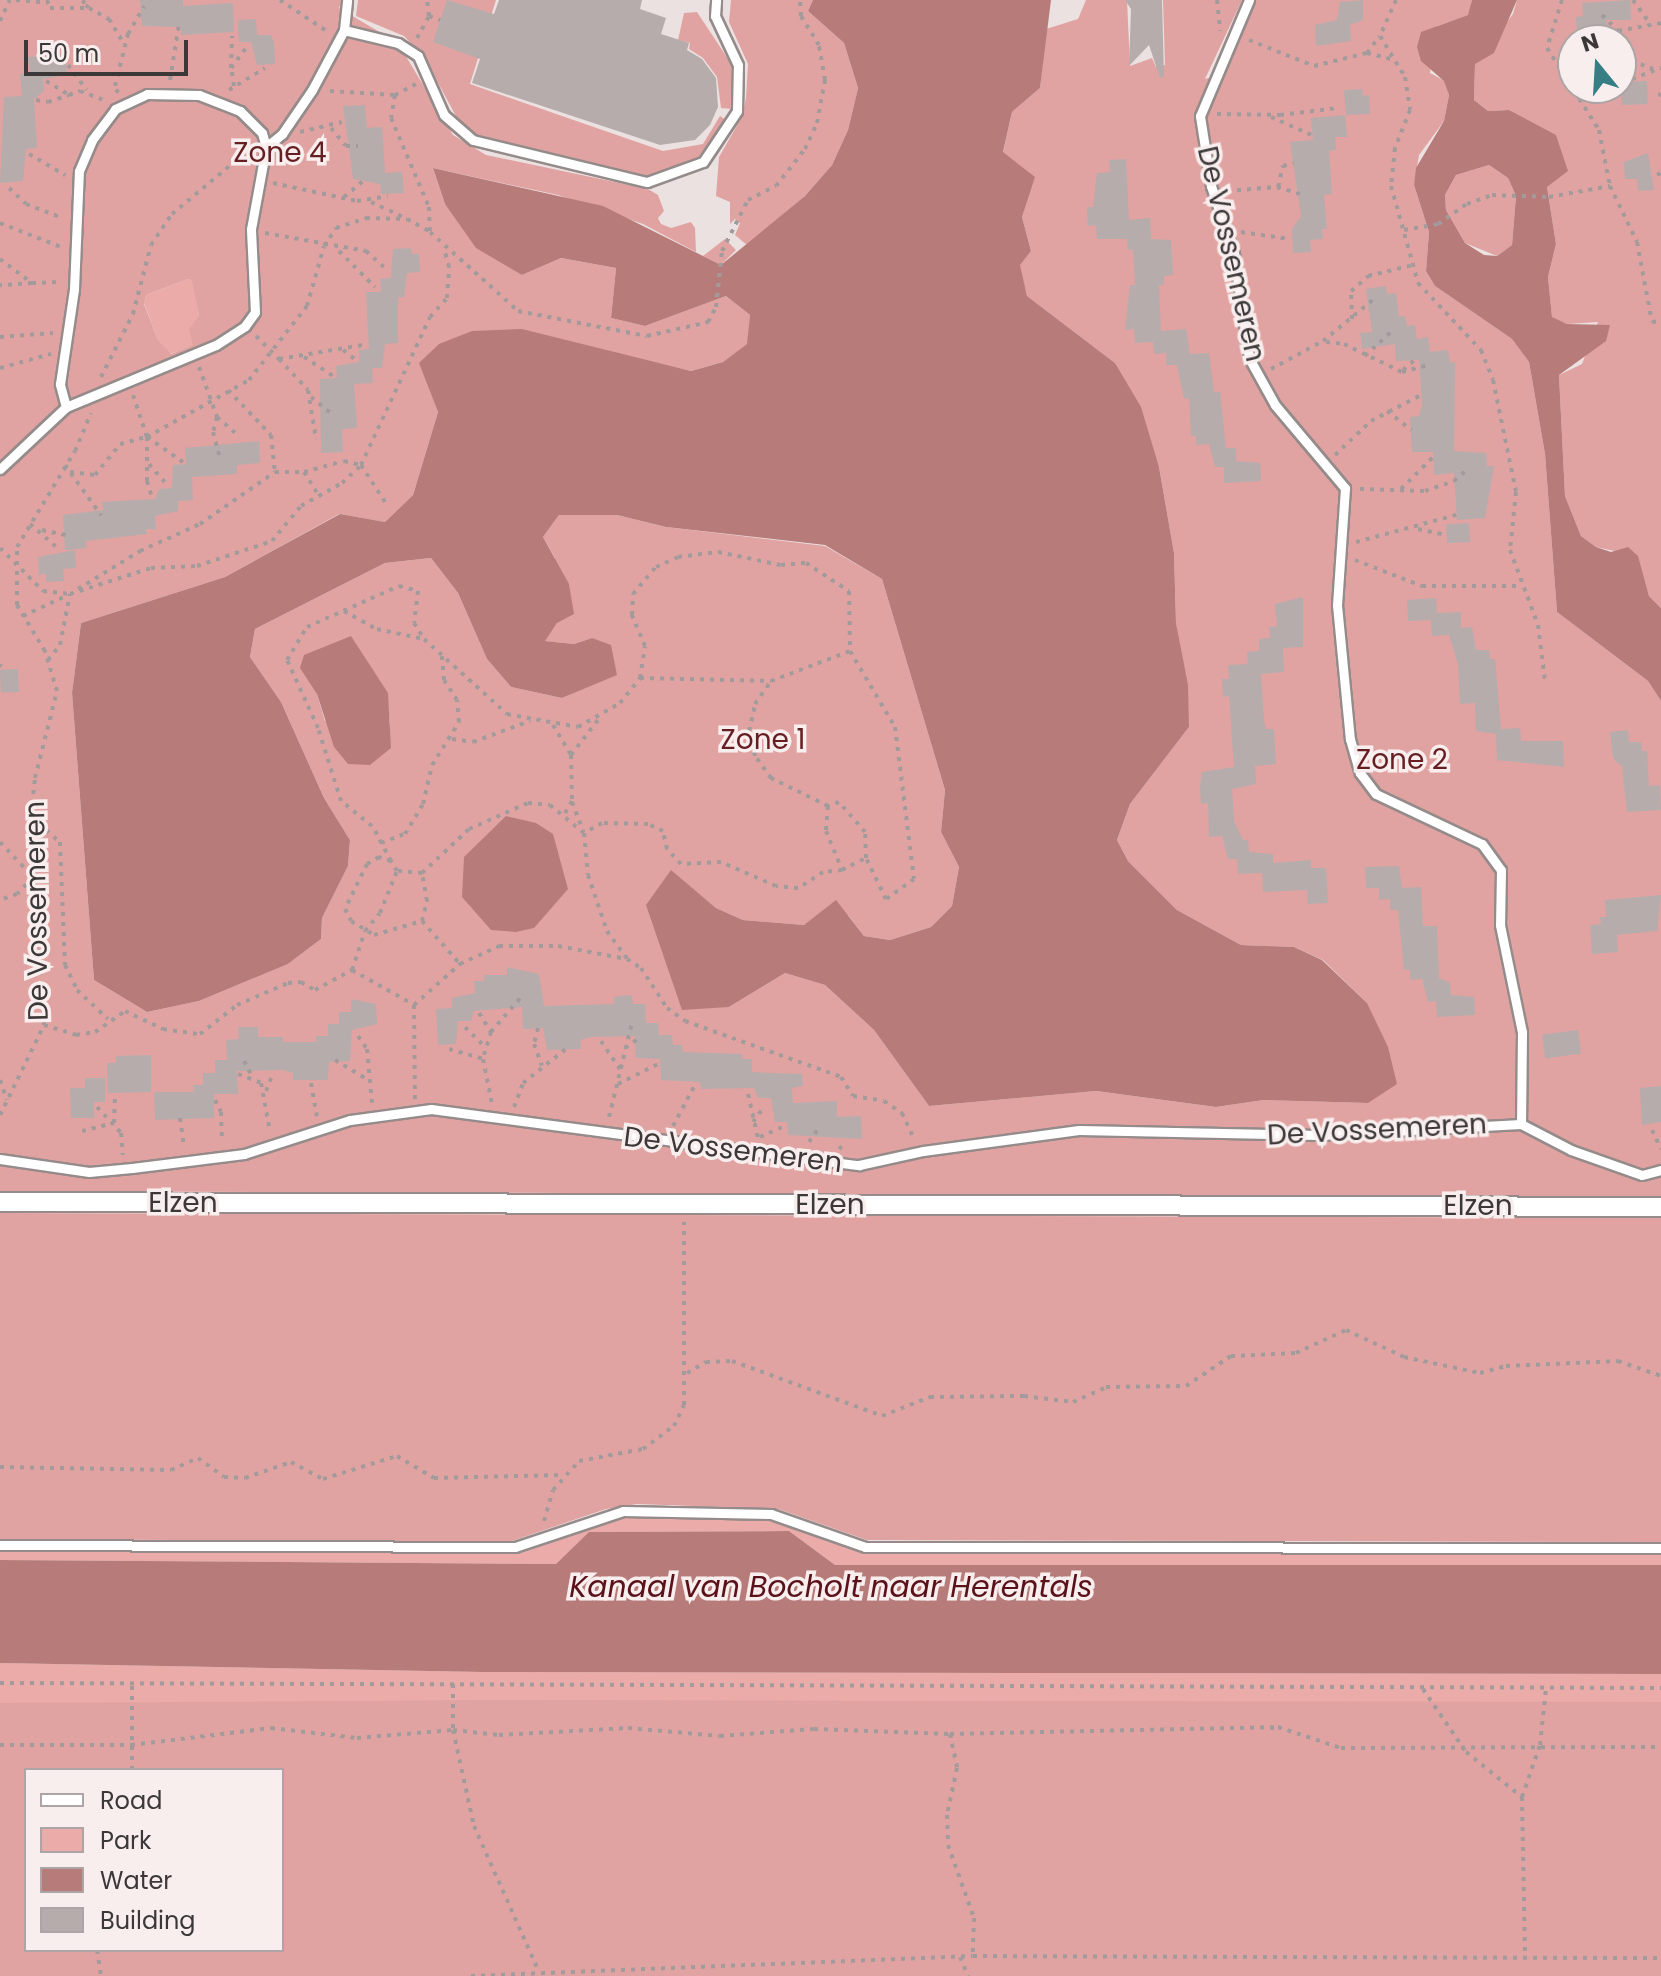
<!DOCTYPE html>
<style>
body{margin:0}
#map{position:relative;width:1661px;height:1976px;overflow:hidden;background:#ebe1e1;font-family:Poppins,sans-serif}
div>[style]{position:absolute}
[style*='--x']{left:calc(var(--x)*1px);top:calc(var(--y)*1px);width:calc(var(--w)*1px);rotate:calc(var(--a)*1deg)}
.green>*{inset:0;background:#eaaba9}
.forest>*{inset:0;background:#e1a3a1}
.water>*{inset:0;background:#b77c7a}
.building>*{inset:0;background:#b6acac;transform-origin:0 0}
.path>*{height:4px;margin-top:-2px;transform-origin:0;background:repeating-linear-gradient(90deg,#a39b9b 0 4px,transparent 0 10px)}
.roads{filter:drop-shadow(2px 0 #948b8a) drop-shadow(-2px 0 #948b8a) drop-shadow(0 2px #948b8a) drop-shadow(0 -2px #948b8a)}
.service>*{height:9px;margin:-4.5px;padding:0 4.5px;transform-origin:4.5px;border-radius:4.5px;background:#fff}
.minor>*{height:18px;margin:-9px;padding:0 9px;transform-origin:9px;border-radius:9px;background:#fff}
span{translate:-50% -50%;white-space:nowrap;text-align:center;line-height:1.15;-webkit-text-stroke:7px #f8eeee;paint-order:stroke}
.park-label{font-size:28px;color:#671e22}
.street-label{font-size:28px;color:#3c3838}
.water-label{font-size:30px;color:#5b1119;font-style:italic}
.legend{position:absolute;left:24px;top:1768px;width:260px;height:184px;box-sizing:border-box;background:#f8eeee;border:2px solid #ada5a5;margin:0;padding:10px 14px;list-style:none;font-size:24px;color:#3c3838}
.legend li{display:flex;align-items:center;gap:16px;height:40px}
.legend b{width:40px;border:2px solid #ada5a5}
.north{position:absolute;left:1557px;top:24px;width:80px;height:80px;box-sizing:border-box;background:#f8eeee;border:2px solid #ada5a5;border-radius:50%;rotate:342deg;font-size:22px;font-weight:700;line-height:32px;text-align:center;color:#3c3838}
.north::after{content:'';display:block;margin:auto;width:28px;height:36px;background:#357e83;clip-path:polygon(50% 0,100% 100%,50% 72%,0 100%)}
.scale{position:absolute;left:24px;top:40px;width:164px;height:36px;box-sizing:border-box;border:4px solid #3c3838;border-top:0;padding-left:10px;font-size:24px;line-height:28px;white-space:nowrap;color:#3c3838;-webkit-text-stroke:6px #f8eeee;paint-order:stroke}
</style>
<div id="map">
<div class="green">
<div style="clip-path:polygon(188px 279px,193px 281px,199px 316px,193px 346px,170px 354px,158px 340px,144px 303px,146px 295px)"></div>
<div style="clip-path:polygon(622px 1518px,768px 1518px,861px 1551px,1661px 1555px,1661px 1565px,835px 1565px,789px 1531px,590px 1532px,556px 1564px,0 1560px,0 1550px,518px 1554px)"></div>
<div style="clip-path:polygon(0 1663px,482px 1672px,1661px 1674px,1661px 1702px,0 1703px)"></div>
</div>
<div class="forest">
<div style="clip-path:polygon(evenodd,0 0,342px 0,339px 8px,398px 43px,453px 135px,486px 155px,648px 189px,658px 195px,664px 211px,658px 218px,661px 224px,671px 228px,691px 222px,695px 228px,696px 252px,643px 224px,558px 195px,433px 168px,445px 204px,522px 275px,561px 258px,616px 268px,611px 318px,645px 326px,726px 296px,750px 315px,748px 344px,723px 362px,691px 371px,635px 358px,420px 363px,438px 412px,413px 495px,385px 522px,339px 514px,225px 577px,81px 623px,72px 693px,94px 980px,147px 1012px,199px 1001px,288px 964px,321px 939px,322px 918px,348px 866px,350px 840px,324px 798px,281px 702px,250px 657px,255px 629px,385px 563px,431px 558px,458px 593px,487px 659px,511px 687px,562px 698px,617px 674px,592px 638px,574px 644px,544px 641px,557px 623px,555px 558px,543px 537px,559px 515px,617px 515px,666px 527px,825px 546px,882px 579px,945px 790px,941px 832px,959px 867px,952px 906px,931px 927px,890px 940px,864px 936px,848px 915px,804px 925px,743px 920px,716px 908px,671px 871px,729px 1007px,785px 973px,825px 985px,874px 1030px,929px 1106px,1096px 1091px,1216px 1107px,1264px 1100px,1368px 1103px,1367px 1003px,1323px 960px,1294px 947px,1241px 945px,1177px 910px,1128px 861px,1117px 840px,1130px 804px,1189px 727px,1176px 623px,1174px 553px,1159px 467px,1115px 363px,1027px 296px,1019px 265px,1031px 251px,1022px 217px,1034px 177px,1003px 153px,1012px 112px,1040px 88px,1046px 29px,1078px 19px,1086px 0,1127px 0,1130px 66px,1152px 58px,1156px 67px,1165px 65px,1163px 0,1242px 0,1205px 79px,1216px 76px,1249px 0,1472px 0,1469px 15px,1437px 26px,1430px 73px,1445px 81px,1449px 95px,1444px 121px,1419px 155px,1414px 185px,1429px 232px,1426px 271px,1435px 286px,1512px 339px,1529px 362px,1545px 454px,1557px 612px,1648px 681px,1661px 701px,1661px 1197px,0 1191px,0 0,188px 279px,192px 281px,199px 316px,189px 329px,193px 345px,171px 354px,158px 340px,144px 304px,146px 295px,188px 279px,0 0,387px 693px,390px 725px,325px 721px,317px 694px,387px 693px)"></div>
<div style="clip-path:polygon(358px 0,496px 0,470px 84px,663px 151px,703px 144px,720px 116px,726px 120px,691px 167px,649px 177px,494px 144px,464px 131px,424px 57px,404px 36px,356px 16px)"></div>
<div style="clip-path:polygon(731px 0,813px 0,808px 11px,844px 43px,858px 88px,848px 130px,832px 165px,805px 196px,747px 245px,735px 235px,740px 223px,735px 219px,730px 224px,730px 202px,716px 196px,719px 157px,742px 117px,746px 98px,748px 64px,729px 22px)"></div>
<div style="clip-path:polygon(evenodd,1517px 0,1661px 0,1661px 608px,1649px 596px,1637px 556px,1596px 547px,1581px 536px,1565px 496px,1559px 375px,1582px 364px,1598px 322px,1567px 324px,1552px 318px,1548px 277px,1556px 244px,1547px 187px,1510px 110px,1488px 111px,1474px 100px,1475px 64px,1513px 14px,1517px 0,1573px 40px,1621px 40px,1621px 88px,1573px 88px,1573px 40px)"></div>
<div style="clip-path:polygon(697px 12px,732px 65px,737px 91px,732px 109px,721px 108px,717px 77px,703px 58px,689px 49px,690px 43px,678px 40px,684px 13px)"></div>
<div style="clip-path:polygon(1489px 165px,1508px 178px,1516px 196px,1512px 245px,1497px 256px,1465px 243px,1446px 210px,1445px 195px,1456px 175px)"></div>
<div style="clip-path:polygon(725px 239px,736px 250px,721px 265px,703px 256px)"></div>
<div style="clip-path:polygon(0 1213px,1661px 1218px,1661px 1542px,867px 1540px,778px 1509px,637px 1504px,606px 1509px,509px 1542px,0 1539px)"></div>
<div style="clip-path:polygon(evenodd,486px 1700px,1661px 1702px,1661px 1976px,0 1976px,0 1703px,486px 1700px,26px 1770px,282px 1770px,282px 1950px,26px 1950px,26px 1770px)"></div>
</div>
<div class="water">
<div style="clip-path:polygon(813px 0,1051px 0,1040px 88px,1012px 112px,1003px 152px,1035px 177px,1022px 217px,1031px 251px,1020px 265px,1027px 296px,1115px 363px,1141px 407px,1159px 467px,1174px 553px,1176px 623px,1188px 685px,1189px 727px,1130px 804px,1117px 840px,1128px 861px,1177px 910px,1241px 945px,1294px 947px,1322px 960px,1367px 1003px,1388px 1047px,1397px 1084px,1368px 1103px,1264px 1100px,1216px 1107px,1096px 1091px,929px 1106px,874px 1030px,825px 985px,785px 973px,729px 1007px,682px 1010px,646px 905px,671px 870px,716px 908px,743px 920px,804px 925px,836px 900px,864px 936px,890px 940px,931px 927px,952px 906px,959px 867px,941px 832px,945px 790px,882px 579px,825px 545px,666px 527px,617px 515px,559px 515px,543px 537px,569px 584px,574px 614px,557px 623px,545px 641px,574px 644px,592px 638px,611px 645px,617px 675px,562px 698px,511px 687px,487px 659px,458px 593px,431px 558px,385px 563px,255px 629px,250px 657px,281px 702px,324px 798px,350px 840px,348px 866px,322px 918px,321px 939px,288px 964px,199px 1001px,147px 1012px,94px 980px,72px 693px,81px 623px,225px 577px,340px 514px,385px 522px,413px 495px,438px 412px,419px 363px,439px 344px,472px 331px,522px 329px,691px 371px,723px 362px,747px 344px,750px 315px,726px 296px,645px 326px,611px 318px,616px 268px,561px 258px,522px 275px,476px 248px,445px 204px,433px 168px,603px 206px,721px 265px,805px 196px,832px 165px,848px 130px,858px 88px,844px 43px,808px 11px)"></div>
<div style="clip-path:polygon(evenodd,1472px 0,1517px 0,1494px 53px,1475px 64px,1474px 100px,1488px 111px,1509px 110px,1556px 135px,1568px 171px,1547px 187px,1556px 244px,1548px 277px,1552px 317px,1567px 324px,1610px 325px,1606px 341px,1559px 375px,1565px 496px,1581px 536px,1596px 547px,1611px 552px,1628px 547px,1638px 556px,1649px 596px,1661px 608px,1661px 701px,1648px 681px,1557px 612px,1545px 454px,1529px 362px,1512px 339px,1435px 286px,1426px 271px,1429px 232px,1414px 185px,1416px 168px,1444px 121px,1449px 95px,1444px 81px,1421px 61px,1417px 47px,1421px 32px,1468px 15px,1472px 0,1489px 165px,1508px 178px,1516px 196px,1512px 245px,1497px 256px,1484px 255px,1465px 243px,1446px 210px,1445px 195px,1456px 175px,1489px 165px)"></div>
<div style="clip-path:polygon(351px 636px,388px 693px,391px 748px,370px 765px,348px 764px,334px 747px,317px 694px,300px 668px,304px 655px)"></div>
<div style="clip-path:polygon(506px 816px,536px 823px,553px 834px,568px 889px,534px 928px,516px 932px,491px 930px,462px 897px,464px 857px)"></div>
<div style="clip-path:polygon(789px 1531px,835px 1565px,1661px 1565px,1661px 1674px,482px 1672px,0 1663px,0 1560px,556px 1564px,589px 1532px)"></div>
</div>
<div class="building">
<div style="clip-path:polygon(140px 0,183px 0,183px 6px,233px 3px,234px 32px,181px 35px,181px 27px,142px 26px)"></div>
<div style="clip-path:polygon(447px 0,494px 14px,499px 0,642px 0,640px 9px,666px 18px,661px 34px,689px 43px,687px 50px,702px 59px,716px 78px,718px 107px,710px 125px,695px 140px,660px 145px,472px 83px,480px 59px,433px 42px)"></div>
<div style="clip-path:polygon(1125px 0,1162px 0,1164px 77px,1160px 78px,1149px 45px,1129px 66px,1131px 9px)"></div>
<div style="clip-path:polygon(1363px 0,1363px 20px,1350px 25px,1351px 41px,1316px 46px,1315px 25px,1337px 20px,1340px 2px)"></div>
<div style="clip-path:polygon(1630px 0,1631px 20px,1607px 20px,1608px 34px,1577px 33px,1576px 17px,1583px 16px,1582px 3px)"></div>
<div style="clip-path:polygon(256px 19px,257px 35px,271px 35px,274px 42px,275px 64px,257px 65px,251px 42px,239px 42px,238px 20px)"></div>
<div style="clip-path:polygon(65px 55px,67px 75px,43px 79px,44px 91px,34px 99px,37px 148px,26px 149px,23px 181px,0 183px,4px 97px,22px 96px,20px 74px,30px 73px,28px 57px)"></div>
<div style="left:1647px;top:81px;width:23px;height:26px;rotate:88deg"></div>
<div style="clip-path:polygon(1362px 89px,1363px 96px,1369px 95px,1370px 114px,1346px 115px,1344px 90px)"></div>
<div style="clip-path:polygon(365px 105px,367px 128px,382px 127px,385px 173px,402px 172px,404px 193px,381px 194px,380px 184px,353px 179px,343px 106px)"></div>
<div style="clip-path:polygon(1345px 115px,1347px 137px,1335px 137px,1336px 150px,1329px 151px,1332px 194px,1324px 195px,1327px 229px,1322px 229px,1323px 239px,1310px 240px,1311px 252px,1293px 253px,1292px 229px,1301px 216px,1290px 142px,1313px 140px,1311px 118px)"></div>
<div style="clip-path:polygon(1648px 153px,1654px 190px,1638px 191px,1637px 179px,1625px 179px,1624px 162px)"></div>
<div style="clip-path:polygon(1126px 159px,1129px 220px,1150px 218px,1151px 239px,1171px 240px,1173px 275px,1164px 276px,1164px 285px,1159px 285px,1161px 331px,1186px 329px,1190px 354px,1209px 353px,1214px 392px,1220px 392px,1226px 448px,1236px 448px,1236px 461px,1260px 463px,1261px 481px,1224px 483px,1224px 467px,1215px 467px,1209px 444px,1196px 445px,1196px 436px,1191px 436px,1189px 398px,1184px 399px,1177px 365px,1166px 365px,1166px 353px,1154px 354px,1153px 342px,1135px 343px,1134px 329px,1125px 330px,1130px 285px,1135px 285px,1133px 250px,1128px 250px,1127px 239px,1097px 239px,1096px 225px,1088px 226px,1087px 207px,1093px 207px,1097px 173px,1110px 172px,1109px 160px)"></div>
<div style="clip-path:polygon(411px 248px,412px 254px,419px 254px,420px 272px,407px 273px,404px 297px,398px 297px,398px 343px,385px 344px,382px 368px,372px 368px,373px 383px,354px 384px,357px 428px,342px 429px,343px 452px,321px 453px,320px 379px,337px 378px,336px 366px,359px 362px,359px 350px,369px 349px,366px 292px,381px 292px,380px 279px,391px 278px,393px 249px)"></div>
<div style="clip-path:polygon(1386px 286px,1387px 294px,1396px 293px,1399px 317px,1405px 316px,1407px 326px,1415px 325px,1417px 339px,1428px 337px,1430px 352px,1448px 350px,1450px 363px,1455px 362px,1454px 451px,1486px 453px,1487px 466px,1494px 466px,1485px 518px,1457px 520px,1454px 473px,1434px 475px,1433px 452px,1412px 452px,1410px 417px,1419px 416px,1422px 405px,1419px 360px,1396px 361px,1395px 344px,1362px 349px,1360px 333px,1372px 332px,1366px 289px)"></div>
<div style="clip-path:polygon(259px 441px,260px 463px,237px 465px,237px 474px,192px 477px,193px 500px,178px 501px,178px 511px,155px 516px,156px 529px,146px 529px,147px 534px,86px 541px,86px 548px,65px 550px,63px 515px,103px 510px,102px 502px,155px 499px,159px 489px,172px 488px,173px 465px,186px 464px,185px 448px)"></div>
<div style="left:1469px;top:523px;width:19px;height:23px;rotate:87deg"></div>
<div style="clip-path:polygon(75px 550px,76px 568px,63px 569px,64px 581px,46px 582px,46px 574px,39px 575px,38px 557px)"></div>
<div style="clip-path:polygon(1303px 597px,1303px 647px,1283px 648px,1284px 672px,1261px 674px,1264px 720px,1266px 729px,1274px 729px,1276px 764px,1255px 766px,1256px 784px,1232px 789px,1234px 821px,1243px 840px,1248px 840px,1249px 852px,1273px 854px,1273px 863px,1311px 860px,1311px 868px,1326px 868px,1328px 903px,1308px 904px,1307px 890px,1263px 892px,1262px 873px,1238px 874px,1237px 859px,1228px 859px,1222px 836px,1209px 837px,1208px 803px,1201px 804px,1200px 786px,1202px 772px,1234px 767px,1229px 696px,1223px 697px,1222px 679px,1229px 679px,1228px 665px,1248px 664px,1247px 652px,1259px 651px,1259px 639px,1270px 638px,1269px 627px,1277px 626px,1275px 604px)"></div>
<div style="clip-path:polygon(1436px 598px,1437px 613px,1461px 612px,1461px 628px,1472px 627px,1476px 650px,1489px 650px,1490px 659px,1495px 659px,1501px 729px,1520px 728px,1521px 741px,1563px 741px,1564px 767px,1497px 760px,1496px 734px,1476px 731px,1475px 703px,1460px 704px,1458px 664px,1449px 635px,1432px 636px,1431px 620px,1408px 621px,1407px 600px)"></div>
<div style="left:18px;top:669px;width:23px;height:18px;rotate:88deg"></div>
<div style="clip-path:polygon(1628px 730px,1629px 742px,1641px 742px,1642px 751px,1647px 751px,1649px 786px,1660px 785px,1661px 810px,1627px 812px,1622px 767px,1613px 758px,1610px 732px)"></div>
<div style="clip-path:polygon(1399px 866px,1402px 888px,1421px 887px,1423px 926px,1437px 926px,1439px 978px,1450px 983px,1451px 995px,1474px 997px,1475px 1015px,1437px 1017px,1436px 1001px,1428px 1002px,1422px 979px,1410px 980px,1410px 970px,1404px 970px,1398px 910px,1390px 910px,1390px 899px,1379px 900px,1379px 888px,1366px 888px,1365px 867px)"></div>
<div style="clip-path:polygon(1661px 895px,1657px 931px,1617px 935px,1618px 952px,1592px 954px,1590px 925px,1601px 924px,1600px 917px,1606px 917px,1605px 900px)"></div>
<div style="clip-path:polygon(507px 967px,539px 974px,544px 1006px,614px 1004px,614px 997px,632px 995px,633px 1004px,645px 1004px,646px 1023px,658px 1023px,659px 1035px,672px 1035px,673px 1045px,682px 1045px,683px 1052px,742px 1054px,742px 1059px,752px 1059px,752px 1072px,802px 1074px,803px 1086px,792px 1088px,793px 1103px,837px 1101px,837px 1117px,861px 1116px,862px 1139px,788px 1135px,787px 1122px,775px 1122px,771px 1098px,758px 1098px,754px 1088px,701px 1089px,700px 1082px,661px 1080px,660px 1059px,636px 1058px,635px 1036px,591px 1037px,580px 1040px,581px 1049px,547px 1050px,543px 1028px,523px 1029px,522px 1007px,474px 1011px,471px 1021px,458px 1021px,456px 1044px,438px 1045px,436px 1009px,452px 1008px,452px 998px,475px 993px,474px 981px,484px 981px,484px 975px,507px 975px)"></div>
<div style="clip-path:polygon(351px 999px,376px 1004px,377px 1024px,352px 1030px,350px 1061px,329px 1062px,328px 1080px,293px 1080px,293px 1073px,283px 1070px,237px 1071px,238px 1094px,214px 1094px,214px 1118px,155px 1120px,154px 1092px,194px 1092px,193px 1085px,203px 1085px,203px 1073px,215px 1073px,215px 1060px,227px 1060px,226px 1040px,239px 1039px,238px 1027px,258px 1027px,258px 1037px,283px 1037px,283px 1042px,316px 1042px,316px 1036px,328px 1036px,328px 1024px,339px 1024px,339px 1012px,351px 1012px)"></div>
<div style="left:1578px;top:1030px;width:24px;height:36px;rotate:83deg"></div>
<div style="clip-path:polygon(151px 1055px,151px 1092px,108px 1093px,107px 1063px,116px 1063px,116px 1056px)"></div>
<div style="clip-path:polygon(85px 1078px,105px 1078px,105px 1102px,94px 1102px,94px 1118px,71px 1118px,70px 1088px,85px 1088px)"></div>
<div style="clip-path:polygon(1661px 1086px,1661px 1122px,1642px 1125px,1640px 1088px)"></div>
</div>
<div class="path">
<div style="--x:16;--y:0;--w:32;--a:5"></div>
<div style="--x:47;--y:0;--w:9;--a:69"></div>
<div style="--x:50;--y:8;--w:39;--a:0"></div>
<div style="--x:89;--y:8;--w:23;--a:29"></div>
<div style="--x:109;--y:19;--w:29;--a:59"></div>
<div style="--x:83;--y:0;--w:9;--a:69"></div>
<div style="--x:280;--y:0;--w:58;--a:33.7"></div>
<div style="--x:1217;--y:0;--w:31;--a:84"></div>
<div style="--x:1396;--y:0;--w:39;--a:114"></div>
<div style="--x:1380;--y:36;--w:48;--a:58.6"></div>
<div style="--x:1405;--y:77;--w:33;--a:81"></div>
<div style="--x:1410;--y:110;--w:41;--a:111.5"></div>
<div style="--x:1395;--y:148;--w:38;--a:96"></div>
<div style="--x:1391;--y:186;--w:101;--a:74.4"></div>
<div style="--x:1418;--y:283;--w:92;--a:46.8"></div>
<div style="--x:1481;--y:350;--w:32;--a:68"></div>
<div style="--x:1493;--y:380;--w:114;--a:78.4"></div>
<div style="--x:1516;--y:492;--w:58;--a:95.9"></div>
<div style="--x:1510;--y:550;--w:80;--a:69.5"></div>
<div style="--x:1538;--y:625;--w:56;--a:82.9"></div>
<div style="--x:1562;--y:0;--w:50;--a:107.4"></div>
<div style="--x:1547;--y:48;--w:97;--a:57.6"></div>
<div style="--x:1599;--y:130;--w:57;--a:78.9"></div>
<div style="--x:1610;--y:186;--w:62;--a:64.3"></div>
<div style="--x:1637;--y:242;--w:81;--a:79.4"></div>
<div style="--x:1652;--y:322;--w:9;--a:-6"></div>
<div style="--x:1633;--y:0;--w:29;--a:54"></div>
<div style="--x:86;--y:8;--w:10;--a:-53"></div>
<div style="--x:1602;--y:15;--w:23;--a:45"></div>
<div style="--x:1618;--y:31;--w:44;--a:-10.5"></div>
<div style="--x:429;--y:16;--w:12;--a:20"></div>
<div style="--x:0;--y:21;--w:23;--a:-65"></div>
<div style="--x:417;--y:38;--w:25;--a:-61"></div>
<div style="--x:429;--y:16;--w:16;--a:-97"></div>
<div style="--x:1249;--y:40;--w:70;--a:21.8"></div>
<div style="--x:1314;--y:66;--w:55;--a:-13.8"></div>
<div style="--x:1367;--y:53;--w:25;--a:14"></div>
<div style="--x:1367;--y:53;--w:21;--a:-53"></div>
<div style="--x:1622;--y:57;--w:33;--a:21"></div>
<div style="--x:68;--y:65;--w:31;--a:53"></div>
<div style="--x:231;--y:68;--w:32;--a:-88"></div>
<div style="--x:1632;--y:79;--w:31;--a:-21"></div>
<div style="--x:170;--y:80;--w:57;--a:-80.9"></div>
<div style="--x:46;--y:81;--w:27;--a:31"></div>
<div style="--x:69;--y:95;--w:12;--a:-20"></div>
<div style="--x:80;--y:91;--w:25;--a:21"></div>
<div style="--x:416;--y:84;--w:24;--a:152"></div>
<div style="--x:395;--y:95;--w:23;--a:100"></div>
<div style="--x:391;--y:118;--w:97;--a:66.9"></div>
<div style="--x:429;--y:207;--w:25;--a:88"></div>
<div style="--x:234;--y:86;--w:18;--a:-99"></div>
<div style="--x:231;--y:68;--w:26;--a:-53"></div>
<div style="--x:229;--y:90;--w:42;--a:-31.4"></div>
<div style="--x:330;--y:91;--w:65;--a:3.5"></div>
<div style="--x:118;--y:93;--w:8;--a:-113"></div>
<div style="--x:115;--y:86;--w:54;--a:-76"></div>
<div style="--x:128;--y:34;--w:32;--a:-60"></div>
<div style="--x:1658;--y:95;--w:3;--a:-18"></div>
<div style="--x:36;--y:100;--w:12;--a:9"></div>
<div style="--x:48;--y:102;--w:22;--a:-18"></div>
<div style="--x:1217;--y:114;--w:63;--a:0.9"></div>
<div style="--x:1280;--y:115;--w:58;--a:-6.9"></div>
<div style="--x:1271;--y:117;--w:49;--a:24"></div>
<div style="--x:331;--y:128;--w:23;--a:50"></div>
<div style="--x:346;--y:146;--w:12;--a:0"></div>
<div style="--x:300;--y:132;--w:43;--a:-13.4"></div>
<div style="--x:29;--y:154;--w:42;--a:30.3"></div>
<div style="--x:1657;--y:175;--w:4;--a:-27"></div>
<div style="--x:273;--y:183;--w:86;--a:12.1"></div>
<div style="--x:357;--y:201;--w:31;--a:-9"></div>
<div style="--x:1278;--y:187;--w:22;--a:-77"></div>
<div style="--x:1283;--y:166;--w:11;--a:-15"></div>
<div style="--x:9;--y:188;--w:23;--a:43"></div>
<div style="--x:26;--y:204;--w:39;--a:21"></div>
<div style="--x:1227;--y:191;--w:50;--a:-4.6"></div>
<div style="--x:1277;--y:187;--w:27;--a:17"></div>
<div style="--x:344;--y:197;--w:26;--a:-40"></div>
<div style="--x:371;--y:202;--w:38;--a:25"></div>
<div style="--x:0;--y:223;--w:66;--a:21.5"></div>
<div style="--x:1404;--y:230;--w:35;--a:-10"></div>
<div style="--x:1438;--y:224;--w:35;--a:-35"></div>
<div style="--x:1467;--y:204;--w:27;--a:-20"></div>
<div style="--x:1492;--y:195;--w:57;--a:2"></div>
<div style="--x:1549;--y:197;--w:62;--a:-10.2"></div>
<div style="--x:1241;--y:232;--w:49;--a:8.1"></div>
<div style="--x:265;--y:233;--w:103;--a:10.1"></div>
<div style="--x:366;--y:251;--w:27;--a:42"></div>
<div style="--x:339;--y:251;--w:51;--a:45"></div>
<div style="--x:0;--y:259;--w:40;--a:37"></div>
<div style="--x:32;--y:283;--w:32;--a:176"></div>
<div style="--x:32;--y:283;--w:29;--a:-2"></div>
<div style="--x:1352;--y:319;--w:28;--a:-92"></div>
<div style="--x:1351;--y:291;--w:23;--a:-41"></div>
<div style="--x:1368;--y:276;--w:46;--a:-13.7"></div>
<div style="--x:256;--y:336;--w:33;--a:45"></div>
<div style="--x:279;--y:359;--w:85;--a:-9.5"></div>
<div style="--x:0;--y:337;--w:53;--a:-4.3"></div>
<div style="--x:1326;--y:342;--w:18;--a:6"></div>
<div style="--x:1344;--y:344;--w:64;--a:25.8"></div>
<div style="--x:1402;--y:372;--w:30;--a:-15"></div>
<div style="--x:343;--y:350;--w:16;--a:38"></div>
<div style="--x:1365;--y:356;--w:37;--a:-43"></div>
<div style="--x:304;--y:357;--w:35;--a:33"></div>
<div style="--x:279;--y:359;--w:42;--a:46.9"></div>
<div style="--x:308;--y:390;--w:50;--a:80.7"></div>
<div style="--x:199;--y:367;--w:53;--a:70.2"></div>
<div style="--x:217;--y:417;--w:16;--a:105"></div>
<div style="--x:213;--y:432;--w:24;--a:75"></div>
<div style="--x:0;--y:368;--w:53;--a:-15.4"></div>
<div style="--x:1271;--y:369;--w:59;--a:-28.3"></div>
<div style="--x:1323;--y:341;--w:66;--a:-39.5"></div>
<div style="--x:1403;--y:370;--w:18;--a:-41"></div>
<div style="--x:101;--y:377;--w:71;--a:-63.1"></div>
<div style="--x:133;--y:314;--w:71;--a:-75.4"></div>
<div style="--x:151;--y:245;--w:37;--a:-56"></div>
<div style="--x:172;--y:214;--w:103;--a:-39.9"></div>
<div style="--x:228;--y:390;--w:62;--a:46.3"></div>
<div style="--x:271;--y:435;--w:37;--a:84"></div>
<div style="--x:133;--y:395;--w:44;--a:71.6"></div>
<div style="--x:147;--y:437;--w:44;--a:90"></div>
<div style="--x:147;--y:481;--w:17;--a:73"></div>
<div style="--x:311;--y:397;--w:27;--a:39"></div>
<div style="--x:1387;--y:411;--w:31;--a:38"></div>
<div style="--x:217;--y:417;--w:30;--a:41"></div>
<div style="--x:147;--y:437;--w:44;--a:34.8"></div>
<div style="--x:1335;--y:455;--w:50;--a:-43.4"></div>
<div style="--x:1371;--y:421;--w:56;--a:-27.5"></div>
<div style="--x:149;--y:464;--w:30;--a:49"></div>
<div style="--x:65;--y:465;--w:62;--a:54.2"></div>
<div style="--x:70;--y:472;--w:25;--a:7"></div>
<div style="--x:95;--y:475;--w:40;--a:-51"></div>
<div style="--x:120;--y:444;--w:28;--a:-15"></div>
<div style="--x:147;--y:437;--w:117;--a:-29.2"></div>
<div style="--x:249;--y:380;--w:94;--a:-51.9"></div>
<div style="--x:307;--y:306;--w:62;--a:-74.2"></div>
<div style="--x:324;--y:246;--w:22;--a:-56"></div>
<div style="--x:336;--y:228;--w:32;--a:-18"></div>
<div style="--x:366;--y:218;--w:41;--a:1.4"></div>
<div style="--x:407;--y:219;--w:26;--a:29"></div>
<div style="--x:430;--y:232;--w:118;--a:41.9"></div>
<div style="--x:518;--y:311;--w:131;--a:11"></div>
<div style="--x:647;--y:336;--w:63;--a:-12.9"></div>
<div style="--x:708;--y:322;--w:17;--a:-62"></div>
<div style="--x:716;--y:307;--w:56;--a:-83.9"></div>
<div style="--x:722;--y:251;--w:57;--a:-63"></div>
<div style="--x:748;--y:200;--w:31;--a:-27"></div>
<div style="--x:776;--y:186;--w:47;--a:-51.9"></div>
<div style="--x:805;--y:149;--w:29;--a:-65"></div>
<div style="--x:817;--y:123;--w:44;--a:-79.5"></div>
<div style="--x:825;--y:80;--w:36;--a:-100"></div>
<div style="--x:819;--y:45;--w:34;--a:-122"></div>
<div style="--x:801;--y:16;--w:16;--a:-94"></div>
<div style="--x:304;--y:472;--w:28;--a:58"></div>
<div style="--x:1360;--y:489;--w:65;--a:1.8"></div>
<div style="--x:1425;--y:491;--w:31;--a:-19"></div>
<div style="--x:1454;--y:481;--w:18;--a:-41"></div>
<div style="--x:1401;--y:489;--w:49;--a:-45"></div>
<div style="--x:30;--y:524;--w:38;--a:41"></div>
<div style="--x:1418;--y:529;--w:30;--a:12"></div>
<div style="--x:42;--y:530;--w:25;--a:12"></div>
<div style="--x:1356;--y:542;--w:104;--a:-15.1"></div>
<div style="--x:0;--y:548;--w:61;--a:45"></div>
<div style="--x:43;--y:591;--w:28;--a:6"></div>
<div style="--x:1355;--y:560;--w:72;--a:21.2"></div>
<div style="--x:1422;--y:586;--w:98;--a:0"></div>
<div style="--x:78;--y:589;--w:73;--a:-31.5"></div>
<div style="--x:140;--y:551;--w:66;--a:-24.2"></div>
<div style="--x:200;--y:524;--w:91;--a:-34.7"></div>
<div style="--x:275;--y:472;--w:29;--a:0"></div>
<div style="--x:304;--y:472;--w:41;--a:-15.4"></div>
<div style="--x:344;--y:461;--w:17;--a:13"></div>
<div style="--x:361;--y:465;--w:48;--a:57"></div>
<div style="--x:344;--y:611;--w:38;--a:29"></div>
<div style="--x:377;--y:629;--w:48;--a:12"></div>
<div style="--x:23;--y:616;--w:50;--a:-25"></div>
<div style="--x:48;--y:660;--w:19;--a:-51"></div>
<div style="--x:60;--y:645;--w:52;--a:-78.9"></div>
<div style="--x:70;--y:594;--w:85;--a:-17.8"></div>
<div style="--x:151;--y:568;--w:46;--a:-2.5"></div>
<div style="--x:197;--y:566;--w:79;--a:-18.4"></div>
<div style="--x:272;--y:541;--w:45;--a:-50.4"></div>
<div style="--x:301;--y:506;--w:47;--a:-29.3"></div>
<div style="--x:342;--y:483;--w:26;--a:-43"></div>
<div style="--x:361;--y:465;--w:163;--a:-65"></div>
<div style="--x:430;--y:317;--w:25;--a:-48"></div>
<div style="--x:447;--y:298;--w:31;--a:-86"></div>
<div style="--x:449;--y:267;--w:20;--a:-105"></div>
<div style="--x:0;--y:665;--w:2;--a:27"></div>
<div style="--x:640;--y:678;--w:131;--a:1.3"></div>
<div style="--x:553;--y:725;--w:35;--a:59"></div>
<div style="--x:571;--y:755;--w:46;--a:88.8"></div>
<div style="--x:572;--y:801;--w:16;--a:120"></div>
<div style="--x:452;--y:739;--w:21;--a:8"></div>
<div style="--x:473;--y:742;--w:61;--a:-20.2"></div>
<div style="--x:571;--y:755;--w:49;--a:-52.4"></div>
<div style="--x:572;--y:802;--w:31;--a:69"></div>
<div style="--x:828;--y:806;--w:64;--a:-153.8"></div>
<div style="--x:771;--y:778;--w:27;--a:-126"></div>
<div style="--x:755;--y:756;--w:26;--a:-103"></div>
<div style="--x:749;--y:731;--w:28;--a:-77"></div>
<div style="--x:755;--y:704;--w:28;--a:-55"></div>
<div style="--x:771;--y:681;--w:85;--a:-20.8"></div>
<div style="--x:31;--y:817;--w:38;--a:41"></div>
<div style="--x:60;--y:842;--w:123;--a:87.7"></div>
<div style="--x:65;--y:965;--w:28;--a:64"></div>
<div style="--x:77;--y:990;--w:42;--a:43.1"></div>
<div style="--x:0;--y:842;--w:48;--a:46.7"></div>
<div style="--x:33;--y:877;--w:23;--a:133"></div>
<div style="--x:17;--y:894;--w:18;--a:161"></div>
<div style="--x:381;--y:843;--w:26;--a:-21"></div>
<div style="--x:405;--y:834;--w:35;--a:-59"></div>
<div style="--x:423;--y:804;--w:40;--a:-77"></div>
<div style="--x:432;--y:765;--w:51;--a:-57.9"></div>
<div style="--x:459;--y:722;--w:22;--a:-95"></div>
<div style="--x:457;--y:700;--w:24;--a:-123"></div>
<div style="--x:444;--y:680;--w:24;--a:-95"></div>
<div style="--x:391;--y:861;--w:40;--a:-118"></div>
<div style="--x:372;--y:826;--w:40;--a:-141"></div>
<div style="--x:341;--y:801;--w:77;--a:-107.5"></div>
<div style="--x:318;--y:728;--w:75;--a:-114.5"></div>
<div style="--x:287;--y:660;--w:39;--a:-59"></div>
<div style="--x:307;--y:627;--w:101;--a:-24"></div>
<div style="--x:399;--y:586;--w:20;--a:15"></div>
<div style="--x:418;--y:591;--w:32;--a:97"></div>
<div style="--x:414;--y:623;--w:19;--a:58"></div>
<div style="--x:424;--y:639;--w:112;--a:42.1"></div>
<div style="--x:507;--y:714;--w:72;--a:10.4"></div>
<div style="--x:578;--y:727;--w:48;--a:-29.7"></div>
<div style="--x:620;--y:703;--w:32;--a:-51"></div>
<div style="--x:640;--y:678;--w:32;--a:-81"></div>
<div style="--x:645;--y:646;--w:34;--a:-113"></div>
<div style="--x:632;--y:615;--w:21;--a:-87"></div>
<div style="--x:633;--y:594;--w:35;--a:-50"></div>
<div style="--x:656;--y:567;--w:24;--a:-24"></div>
<div style="--x:678;--y:557;--w:40;--a:-7.1"></div>
<div style="--x:718;--y:552;--w:64;--a:11.7"></div>
<div style="--x:781;--y:565;--w:25;--a:-5"></div>
<div style="--x:806;--y:563;--w:51;--a:33.1"></div>
<div style="--x:849;--y:591;--w:60;--a:89"></div>
<div style="--x:850;--y:651;--w:88;--a:59.4"></div>
<div style="--x:895;--y:727;--w:153;--a:82.9"></div>
<div style="--x:914;--y:879;--w:34;--a:144"></div>
<div style="--x:886;--y:899;--w:46;--a:-116"></div>
<div style="--x:866;--y:858;--w:26;--a:-92"></div>
<div style="--x:865;--y:832;--w:40;--a:-131"></div>
<div style="--x:839;--y:802;--w:12;--a:160"></div>
<div style="--x:828;--y:806;--w:25;--a:95"></div>
<div style="--x:826;--y:831;--w:42;--a:67.7"></div>
<div style="--x:842;--y:870;--w:19;--a:174"></div>
<div style="--x:823;--y:872;--w:30;--a:147"></div>
<div style="--x:798;--y:888;--w:22;--a:-175"></div>
<div style="--x:776;--y:886;--w:60;--a:-156.4"></div>
<div style="--x:721;--y:862;--w:40;--a:177.1"></div>
<div style="--x:681;--y:864;--w:21;--a:-133"></div>
<div style="--x:667;--y:849;--w:18;--a:-103"></div>
<div style="--x:663;--y:831;--w:17;--a:-155"></div>
<div style="--x:648;--y:824;--w:46;--a:-178.8"></div>
<div style="--x:602;--y:823;--w:21;--a:151"></div>
<div style="--x:584;--y:833;--w:42;--a:84.6"></div>
<div style="--x:588;--y:875;--w:59;--a:71.3"></div>
<div style="--x:607;--y:931;--w:34;--a:54"></div>
<div style="--x:842;--y:870;--w:27;--a:-27"></div>
<div style="--x:422;--y:873;--w:64;--a:-43.1"></div>
<div style="--x:469;--y:829;--w:64;--a:-23.8"></div>
<div style="--x:528;--y:803;--w:22;--a:5"></div>
<div style="--x:550;--y:805;--w:44;--a:39.5"></div>
<div style="--x:422;--y:921;--w:21;--a:-76"></div>
<div style="--x:427;--y:901;--w:28;--a:-100"></div>
<div style="--x:422;--y:873;--w:25;--a:-175"></div>
<div style="--x:397;--y:871;--w:12;--a:-121"></div>
<div style="--x:391;--y:861;--w:13;--a:-162"></div>
<div style="--x:379;--y:857;--w:14;--a:150"></div>
<div style="--x:367;--y:864;--w:50;--a:116.1"></div>
<div style="--x:345;--y:909;--w:13;--a:63"></div>
<div style="--x:351;--y:921;--w:27;--a:31"></div>
<div style="--x:374;--y:935;--w:50;--a:-16.3"></div>
<div style="--x:422;--y:921;--w:57;--a:48.5"></div>
<div style="--x:352;--y:970;--w:41;--a:-71.6"></div>
<div style="--x:365;--y:931;--w:23;--a:-50"></div>
<div style="--x:380;--y:913;--w:45;--a:-68"></div>
<div style="--x:414;--y:1005;--w:62;--a:-41.7"></div>
<div style="--x:460;--y:964;--w:43;--a:-24.8"></div>
<div style="--x:499;--y:946;--w:59;--a:0"></div>
<div style="--x:558;--y:946;--w:70;--a:10.7"></div>
<div style="--x:627;--y:959;--w:17;--a:33"></div>
<div style="--x:641;--y:968;--w:48;--a:57"></div>
<div style="--x:667;--y:1008;--w:22;--a:36"></div>
<div style="--x:685;--y:1021;--w:166;--a:19.7"></div>
<div style="--x:841;--y:1077;--w:22;--a:58"></div>
<div style="--x:853;--y:1096;--w:31;--a:9"></div>
<div style="--x:884;--y:1101;--w:22;--a:34"></div>
<div style="--x:902;--y:1113;--w:26;--a:65"></div>
<div style="--x:479;--y:1013;--w:22;--a:58"></div>
<div style="--x:491;--y:1032;--w:28;--a:107"></div>
<div style="--x:44;--y:1025;--w:34;--a:17"></div>
<div style="--x:76;--y:1035;--w:19;--a:-9"></div>
<div style="--x:95;--y:1032;--w:37;--a:-35"></div>
<div style="--x:125;--y:1011;--w:42;--a:25.3"></div>
<div style="--x:163;--y:1029;--w:37;--a:8"></div>
<div style="--x:200;--y:1034;--w:47;--a:-38.1"></div>
<div style="--x:237;--y:1005;--w:56;--a:-23.3"></div>
<div style="--x:288;--y:983;--w:13;--a:-4"></div>
<div style="--x:301;--y:982;--w:16;--a:30"></div>
<div style="--x:315;--y:990;--w:42;--a:-28.4"></div>
<div style="--x:352;--y:970;--w:71;--a:29.4"></div>
<div style="--x:414;--y:1005;--w:94;--a:89.4"></div>
<div style="--x:465;--y:1027;--w:30;--a:45"></div>
<div style="--x:538;--y:1028;--w:16;--a:104"></div>
<div style="--x:534;--y:1044;--w:23;--a:70"></div>
<div style="--x:491;--y:1032;--w:48;--a:-49.3"></div>
<div style="--x:358;--y:1036;--w:16;--a:55"></div>
<div style="--x:367;--y:1049;--w:54;--a:84.7"></div>
<div style="--x:601;--y:1041;--w:34;--a:56"></div>
<div style="--x:625;--y:1048;--w:17;--a:-36"></div>
<div style="--x:449;--y:1049;--w:35;--a:16"></div>
<div style="--x:483;--y:1059;--w:46;--a:78.7"></div>
<div style="--x:335;--y:1060;--w:39;--a:31"></div>
<div style="--x:244;--y:1061;--w:19;--a:62"></div>
<div style="--x:238;--y:1074;--w:25;--a:21"></div>
<div style="--x:261;--y:1083;--w:49;--a:79.4"></div>
<div style="--x:0;--y:1080;--w:21;--a:71"></div>
<div style="--x:311;--y:1083;--w:34;--a:80"></div>
<div style="--x:618;--y:1084;--w:47;--a:-26.6"></div>
<div style="--x:266;--y:1091;--w:18;--a:-68"></div>
<div style="--x:748;--y:1094;--w:45;--a:77.2"></div>
<div style="--x:215;--y:1100;--w:13;--a:63"></div>
<div style="--x:221;--y:1112;--w:30;--a:88"></div>
<div style="--x:97;--y:1107;--w:35;--a:47"></div>
<div style="--x:121;--y:1133;--w:22;--a:85"></div>
<div style="--x:514;--y:1107;--w:26;--a:-69"></div>
<div style="--x:523;--y:1083;--w:56;--a:-38.5"></div>
<div style="--x:0;--y:1115;--w:100;--a:-63.9"></div>
<div style="--x:44;--y:1025;--w:201;--a:-94"></div>
<div style="--x:30;--y:824;--w:46;--a:-83.8"></div>
<div style="--x:35;--y:778;--w:90;--a:-75.8"></div>
<div style="--x:57;--y:691;--w:42;--a:-106.7"></div>
<div style="--x:45;--y:651;--w:54;--a:-121.3"></div>
<div style="--x:17;--y:605;--w:58;--a:-90"></div>
<div style="--x:17;--y:547;--w:112;--a:-58.9"></div>
<div style="--x:75;--y:451;--w:41;--a:-67.2"></div>
<div style="--x:609;--y:1117;--w:97;--a:-76.3"></div>
<div style="--x:180;--y:1118;--w:29;--a:82"></div>
<div style="--x:753;--y:1122;--w:19;--a:-54"></div>
<div style="--x:673;--y:1126;--w:49;--a:-61.9"></div>
<div style="--x:1652;--y:1130;--w:21;--a:65"></div>
<div style="--x:82;--y:1131;--w:33;--a:-14"></div>
<div style="--x:114;--y:1123;--w:27;--a:-88"></div>
<div style="--x:760;--y:1137;--w:24;--a:-24"></div>
<div style="--x:809;--y:1142;--w:16;--a:-55"></div>
<div style="--x:839;--y:1149;--w:10;--a:-45"></div>
<div style="--x:687;--y:1373;--w:22;--a:-30"></div>
<div style="--x:706;--y:1362;--w:26;--a:-2"></div>
<div style="--x:732;--y:1361;--w:160;--a:20.1"></div>
<div style="--x:882;--y:1416;--w:52;--a:-21.6"></div>
<div style="--x:930;--y:1397;--w:94;--a:-0.6"></div>
<div style="--x:1024;--y:1396;--w:49;--a:7"></div>
<div style="--x:1073;--y:1402;--w:36;--a:-24"></div>
<div style="--x:1106;--y:1387;--w:80;--a:-0.7"></div>
<div style="--x:1186;--y:1386;--w:54;--a:-33.7"></div>
<div style="--x:1231;--y:1356;--w:65;--a:-2.6"></div>
<div style="--x:1296;--y:1353;--w:55;--a:-24.7"></div>
<div style="--x:1346;--y:1330;--w:64;--a:25"></div>
<div style="--x:1404;--y:1357;--w:78;--a:11.9"></div>
<div style="--x:1480;--y:1373;--w:27;--a:-15"></div>
<div style="--x:1506;--y:1366;--w:112;--a:-2.6"></div>
<div style="--x:1618;--y:1361;--w:46;--a:19.2"></div>
<div style="--x:0;--y:1467;--w:171;--a:1"></div>
<div style="--x:171;--y:1470;--w:30;--a:-24"></div>
<div style="--x:198;--y:1458;--w:32;--a:36"></div>
<div style="--x:224;--y:1477;--w:21;--a:3"></div>
<div style="--x:245;--y:1478;--w:49;--a:-19.2"></div>
<div style="--x:291;--y:1462;--w:36;--a:28"></div>
<div style="--x:323;--y:1479;--w:77;--a:-17.3"></div>
<div style="--x:397;--y:1456;--w:43;--a:30.7"></div>
<div style="--x:434;--y:1478;--w:128;--a:-1.3"></div>
<div style="--x:544;--y:1521;--w:32;--a:-74"></div>
<div style="--x:553;--y:1490;--w:39;--a:-48"></div>
<div style="--x:579;--y:1461;--w:65;--a:-10.6"></div>
<div style="--x:643;--y:1449;--w:39;--a:-37"></div>
<div style="--x:674;--y:1426;--w:23;--a:-65"></div>
<div style="--x:684;--y:1405;--w:183;--a:-90"></div>
<div style="--x:0;--y:1683;--w:1661;--a:0.17"></div>
<div style="--x:453;--y:1684;--w:46;--a:90"></div>
<div style="--x:453;--y:1730;--w:98;--a:77.7"></div>
<div style="--x:474;--y:1826;--w:158;--a:66"></div>
<div style="--x:1423;--y:1689;--w:76;--a:55.7"></div>
<div style="--x:1466;--y:1752;--w:72;--a:38.8"></div>
<div style="--x:1522;--y:1797;--w:162;--a:88.9"></div>
<div style="--x:950;--y:1734;--w:35;--a:78"></div>
<div style="--x:957;--y:1768;--w:48;--a:102"></div>
<div style="--x:947;--y:1815;--w:30;--a:88"></div>
<div style="--x:948;--y:1845;--w:77;--a:70.4"></div>
<div style="--x:974;--y:1918;--w:38;--a:92"></div>
<div style="--x:0;--y:1745;--w:131;--a:0"></div>
<div style="--x:131;--y:1745;--w:141;--a:-6.9"></div>
<div style="--x:271;--y:1728;--w:87;--a:6.6"></div>
<div style="--x:357;--y:1738;--w:96;--a:-4.8"></div>
<div style="--x:453;--y:1730;--w:46;--a:6.2"></div>
<div style="--x:499;--y:1735;--w:129;--a:-3.1"></div>
<div style="--x:628;--y:1728;--w:92;--a:5"></div>
<div style="--x:720;--y:1736;--w:94;--a:-4.3"></div>
<div style="--x:814;--y:1729;--w:136;--a:2.1"></div>
<div style="--x:950;--y:1734;--w:328;--a:-1.2"></div>
<div style="--x:1278;--y:1727;--w:66;--a:18.4"></div>
<div style="--x:1341;--y:1748;--w:320;--a:-0.2"></div>
<div style="--x:132;--y:1770;--w:87;--a:-90"></div>
<div style="--x:1522;--y:1797;--w:55;--a:-70.9"></div>
<div style="--x:1540;--y:1745;--w:57;--a:-84"></div>
<div style="--x:97;--y:1950;--w:26;--a:81"></div>
<div style="--x:960;--y:1957;--w:21;--a:67"></div>
<div style="--x:471;--y:1976;--w:502;--a:-2.28"></div>
<div style="--x:973;--y:1956;--w:688;--a:0.17"></div>
</div>
<div class="roads">
<div class="service">
<div style="--x:1249;--y:0;--w:126;--a:112.9"></div>
<div style="--x:1200;--y:116;--w:71;--a:81.1"></div>
<div style="--x:1211;--y:186;--w:72;--a:71.3"></div>
<div style="--x:1234;--y:254;--w:105;--a:81.8"></div>
<div style="--x:1249;--y:358;--w:54;--a:61"></div>
<div style="--x:1275;--y:405;--w:109;--a:49.9"></div>
<div style="--x:1345;--y:488;--w:117;--a:93.9"></div>
<div style="--x:1337;--y:605;--w:135;--a:84.5"></div>
<div style="--x:1350;--y:739;--w:35;--a:74"></div>
<div style="--x:1360;--y:773;--w:26;--a:53"></div>
<div style="--x:1376;--y:794;--w:117;--a:25.3"></div>
<div style="--x:1482;--y:844;--w:32;--a:54"></div>
<div style="--x:1501;--y:870;--w:55;--a:91"></div>
<div style="--x:1500;--y:925;--w:109;--a:78.4"></div>
<div style="--x:1522;--y:1032;--w:92;--a:90.6"></div>
<div style="--x:344;--y:30;--w:56;--a:13.5"></div>
<div style="--x:398;--y:43;--w:24;--a:33"></div>
<div style="--x:418;--y:56;--w:64;--a:66.2"></div>
<div style="--x:444;--y:115;--w:38;--a:41"></div>
<div style="--x:473;--y:140;--w:179;--a:13.6"></div>
<div style="--x:647;--y:182;--w:59;--a:-19.7"></div>
<div style="--x:703;--y:162;--w:61;--a:-56.3"></div>
<div style="--x:737;--y:111;--w:46;--a:-88.8"></div>
<div style="--x:738;--y:65;--w:54;--a:-115.1"></div>
<div style="--x:715;--y:16;--w:16;--a:-86"></div>
<div style="--x:66;--y:407;--w:24;--a:-105"></div>
<div style="--x:60;--y:384;--w:96;--a:-81.6"></div>
<div style="--x:74;--y:289;--w:118;--a:-87.6"></div>
<div style="--x:79;--y:171;--w:34;--a:-67"></div>
<div style="--x:92;--y:140;--w:39;--a:-53"></div>
<div style="--x:115;--y:109;--w:35;--a:-25"></div>
<div style="--x:147;--y:94;--w:52;--a:1.1"></div>
<div style="--x:199;--y:95;--w:44;--a:21.3"></div>
<div style="--x:240;--y:111;--w:31;--a:45"></div>
<div style="--x:262;--y:133;--w:15;--a:74"></div>
<div style="--x:0;--y:469;--w:91;--a:-43.2"></div>
<div style="--x:66;--y:407;--w:162;--a:-22.5"></div>
<div style="--x:216;--y:345;--w:35;--a:-33"></div>
<div style="--x:245;--y:326;--w:17;--a:-54"></div>
<div style="--x:255;--y:312;--w:83;--a:-92.8"></div>
<div style="--x:251;--y:229;--w:83;--a:-79.6"></div>
<div style="--x:266;--y:147;--w:21;--a:-39"></div>
<div style="--x:282;--y:134;--w:53;--a:-55.7"></div>
<div style="--x:312;--y:90;--w:68;--a:-61.9"></div>
<div style="--x:344;--y:30;--w:30;--a:-84"></div>
<div style="--x:0;--y:1159;--w:90;--a:8.3"></div>
<div style="--x:89;--y:1172;--w:43;--a:-5.3"></div>
<div style="--x:132;--y:1168;--w:113;--a:-7.1"></div>
<div style="--x:244;--y:1154;--w:111;--a:-17.8"></div>
<div style="--x:350;--y:1120;--w:82;--a:-7.7"></div>
<div style="--x:431;--y:1109;--w:432;--a:7.5"></div>
<div style="--x:859;--y:1165;--w:66;--a:-12.3"></div>
<div style="--x:923;--y:1151;--w:157;--a:-7.7"></div>
<div style="--x:1079;--y:1130;--w:240;--a:1.2"></div>
<div style="--x:1319;--y:1135;--w:202;--a:-3.1"></div>
<div style="--x:1521;--y:1124;--w:56;--a:27.5"></div>
<div style="--x:1571;--y:1150;--w:75;--a:19.4"></div>
<div style="--x:1642;--y:1175;--w:20;--a:-15"></div>
<div style="--x:0;--y:1545;--w:515;--a:0.22"></div>
<div style="--x:515;--y:1547;--w:114;--a:-18.4"></div>
<div style="--x:623;--y:1511;--w:148;--a:1.2"></div>
<div style="--x:771;--y:1514;--w:100;--a:19.3"></div>
<div style="--x:865;--y:1547;--w:796;--a:0.07"></div>
</div>
<div class="minor">
<div style="--x:0;--y:1202;--w:1661;--a:0.17"></div>
</div>
</div>
<div class="park-label">
<span style="left:280px;top:153px">Zone 4</span>
<span style="left:763px;top:740px">Zone 1</span>
<span style="left:1402px;top:760px">Zone 2</span>
</div>
<div class="street-label">
<span style="left:1231px;top:254px;rotate:77deg">De Vossemeren</span>
<span style="left:37px;top:911px;rotate:-91deg">De Vossemeren</span>
<span style="left:1377px;top:1130px;rotate:-3deg">De Vossemeren</span>
<span style="left:733px;top:1150px;rotate:7deg">De Vossemeren</span>
<span style="left:183px;top:1203px">Elzen</span>
<span style="left:830px;top:1205px">Elzen</span>
<span style="left:1478px;top:1206px">Elzen</span>
</div>
<div class="water-label">
<span style="left:831px;top:1587px">Kanaal van Bocholt naar Herentals</span>
</div>
<ul class="legend">
<li><b style="height:10px;background:#fff"></b>Road</li>
<li><b style="height:22px;background:#eaaba9"></b>Park</li>
<li><b style="height:22px;background:#b77c7a"></b>Water</li>
<li><b style="height:22px;background:#b6acac"></b>Building</li>
</ul>
<div class="north">N</div>
<div class="scale">50 m</div>
</div>
